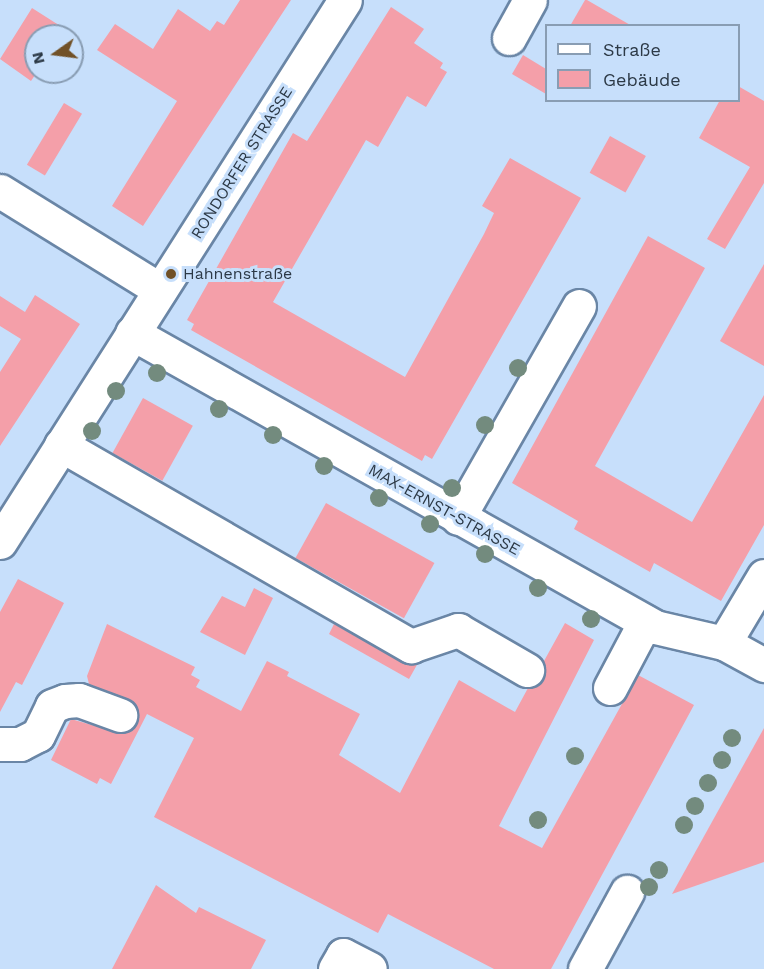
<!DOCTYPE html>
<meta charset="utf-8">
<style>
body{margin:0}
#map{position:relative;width:764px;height:969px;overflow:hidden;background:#c7dffb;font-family:"Work Sans",sans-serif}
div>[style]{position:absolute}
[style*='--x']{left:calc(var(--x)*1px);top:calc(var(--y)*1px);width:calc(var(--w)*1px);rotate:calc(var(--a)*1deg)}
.building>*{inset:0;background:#f49fa9;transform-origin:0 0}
.roads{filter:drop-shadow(2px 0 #6a86a6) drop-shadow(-2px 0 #6a86a6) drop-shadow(0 2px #6a86a6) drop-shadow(0 -2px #6a86a6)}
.minor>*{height:33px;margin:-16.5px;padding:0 16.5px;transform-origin:16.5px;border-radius:16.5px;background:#fff}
.trees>*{width:18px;height:18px;margin:-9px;border-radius:50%;background:#738b7e}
.dots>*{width:16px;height:16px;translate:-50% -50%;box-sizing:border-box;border:3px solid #c7dffb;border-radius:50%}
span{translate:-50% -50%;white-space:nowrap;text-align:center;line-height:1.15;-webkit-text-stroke:6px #c7dffb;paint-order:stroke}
.street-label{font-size:16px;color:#2c3946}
.poi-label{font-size:16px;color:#2c3946}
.left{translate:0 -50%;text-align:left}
.legend{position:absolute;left:545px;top:24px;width:195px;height:78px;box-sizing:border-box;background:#c7dffb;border:2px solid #899db3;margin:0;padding:8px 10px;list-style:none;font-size:18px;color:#2c3946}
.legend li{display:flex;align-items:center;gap:12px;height:30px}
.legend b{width:30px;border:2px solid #899db3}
.north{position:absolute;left:24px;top:24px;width:60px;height:60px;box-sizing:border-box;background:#c7dffb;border:2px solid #899db3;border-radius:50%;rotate:256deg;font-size:16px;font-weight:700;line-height:24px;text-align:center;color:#2c3946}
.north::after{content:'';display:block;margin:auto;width:21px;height:27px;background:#715127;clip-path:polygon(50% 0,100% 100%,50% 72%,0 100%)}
</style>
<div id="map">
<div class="building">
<div style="clip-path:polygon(240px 0,291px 0,143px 226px,112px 206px,177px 101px,97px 50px,115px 24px,153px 49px,178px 9px,210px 31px,217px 21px,224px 25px)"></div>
<div style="clip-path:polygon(585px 0,587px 0,632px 26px,570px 26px)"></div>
<div style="clip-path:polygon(391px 7px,424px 29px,414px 43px,443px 63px,440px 68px,447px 72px,426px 107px,407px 96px,378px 147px,366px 140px,273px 302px,405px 377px,484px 234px,494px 213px,482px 206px,510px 158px,581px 198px,432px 459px,425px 455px,422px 461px,191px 330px,194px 324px,187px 320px,293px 133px,307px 141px)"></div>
<div style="clip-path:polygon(32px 8px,65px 29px,60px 36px,36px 36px,37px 72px,31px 81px,0 59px)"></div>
<div style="clip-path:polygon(523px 55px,546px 69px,546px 94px,512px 74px)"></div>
<div style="clip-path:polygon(738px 86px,764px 101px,764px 183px,725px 249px,707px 239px,750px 167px,699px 138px,720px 100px,738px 100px)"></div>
<div style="left:64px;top:103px;width:21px;height:72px;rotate:31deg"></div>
<div style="left:610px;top:136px;width:41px;height:42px;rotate:29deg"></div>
<div style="clip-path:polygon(648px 236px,705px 268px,595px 466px,692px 522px,764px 395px,764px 525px,721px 601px,654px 563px,650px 572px,574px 529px,578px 521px,512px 483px)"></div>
<div style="clip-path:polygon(764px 264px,764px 366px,720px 341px)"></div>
<div style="clip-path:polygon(35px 295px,80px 324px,0 446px,0 372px,21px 339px,0 326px,0 296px,25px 312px)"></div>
<div style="left:143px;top:398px;width:57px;height:63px;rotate:29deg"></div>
<div style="left:326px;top:503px;width:124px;height:63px;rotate:29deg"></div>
<div style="clip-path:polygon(18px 579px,64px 603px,22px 685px,16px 682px,0 712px,0 612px)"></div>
<div style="clip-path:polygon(254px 588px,273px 598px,245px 655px,200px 632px,222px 596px,245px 607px)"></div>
<div style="clip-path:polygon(565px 623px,594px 640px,499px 826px,542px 848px,638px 675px,694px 705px,551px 969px,494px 969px,388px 914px,378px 933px,154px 817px,194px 738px,147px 714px,111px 784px,100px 778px,97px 784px,51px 760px,71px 719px,123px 734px,137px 722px,134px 703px,89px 684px,87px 676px,107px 624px,195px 667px,191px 675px,200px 680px,196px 687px,241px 711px,267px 661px,289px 672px,287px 676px,360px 714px,339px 755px,400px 793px,459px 680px,515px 712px,528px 688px,543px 679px,544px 661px)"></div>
<div style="clip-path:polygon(334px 624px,402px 662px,418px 663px,409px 679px,329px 634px)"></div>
<div style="clip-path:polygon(764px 728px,764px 862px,672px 894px)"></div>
<div style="clip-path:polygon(156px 885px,196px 913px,199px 907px,266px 940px,251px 969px,112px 969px)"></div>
</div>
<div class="roads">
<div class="minor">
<div style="--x:509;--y:38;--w:43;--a:-61.1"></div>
<div style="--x:0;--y:191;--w:188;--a:31.7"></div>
<div style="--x:132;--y:333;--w:600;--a:29.34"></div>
<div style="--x:655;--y:627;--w:71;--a:13.1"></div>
<div style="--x:724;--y:643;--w:46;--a:28.8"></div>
<div style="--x:61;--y:445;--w:404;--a:29.9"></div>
<div style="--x:411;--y:646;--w:50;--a:-18.8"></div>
<div style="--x:458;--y:630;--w:80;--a:30.1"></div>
<div style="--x:458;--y:518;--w:244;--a:-60.3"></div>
<div style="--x:0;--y:542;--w:642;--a:-57.52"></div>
<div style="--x:724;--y:643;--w:78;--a:-59.2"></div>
<div style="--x:610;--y:688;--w:75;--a:-62.1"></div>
<div style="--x:0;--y:744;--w:20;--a:0"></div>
<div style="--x:20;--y:744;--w:20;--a:-27"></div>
<div style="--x:38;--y:735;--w:32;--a:-64"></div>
<div style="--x:52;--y:706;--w:14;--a:-21"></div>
<div style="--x:65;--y:701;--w:14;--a:-4"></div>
<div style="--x:79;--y:700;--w:44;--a:20.1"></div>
<div style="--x:335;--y:969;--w:16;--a:-60"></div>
<div style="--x:343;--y:955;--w:30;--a:27"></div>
<div style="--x:585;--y:969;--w:88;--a:-61.4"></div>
</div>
</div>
<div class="trees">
<div style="left:518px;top:368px"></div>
<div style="left:157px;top:373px"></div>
<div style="left:116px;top:391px"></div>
<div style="left:219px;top:409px"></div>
<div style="left:485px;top:425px"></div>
<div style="left:92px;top:431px"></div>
<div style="left:273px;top:435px"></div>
<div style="left:324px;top:466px"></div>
<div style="left:452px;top:488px"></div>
<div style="left:379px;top:498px"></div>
<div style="left:430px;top:524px"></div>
<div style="left:485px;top:554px"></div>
<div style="left:538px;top:588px"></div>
<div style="left:591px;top:619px"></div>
<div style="left:732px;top:738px"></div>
<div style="left:575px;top:756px"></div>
<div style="left:722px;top:760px"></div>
<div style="left:708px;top:783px"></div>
<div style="left:695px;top:806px"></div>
<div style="left:538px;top:820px"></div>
<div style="left:684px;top:825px"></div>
<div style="left:659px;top:870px"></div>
<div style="left:649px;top:887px"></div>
</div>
<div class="dots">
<div style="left:171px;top:274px;background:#715127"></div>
</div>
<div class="street-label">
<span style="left:242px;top:163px;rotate:-58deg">RONDORFER STRASSE</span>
<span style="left:444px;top:510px;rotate:29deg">MAX-ERNST-STRASSE</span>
</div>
<div class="poi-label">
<span class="left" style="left:183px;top:274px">Hahnenstraße</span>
</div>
<ul class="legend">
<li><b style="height:8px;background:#fff"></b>Straße</li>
<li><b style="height:16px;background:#f49fa9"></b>Gebäude</li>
</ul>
<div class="north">N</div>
</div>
